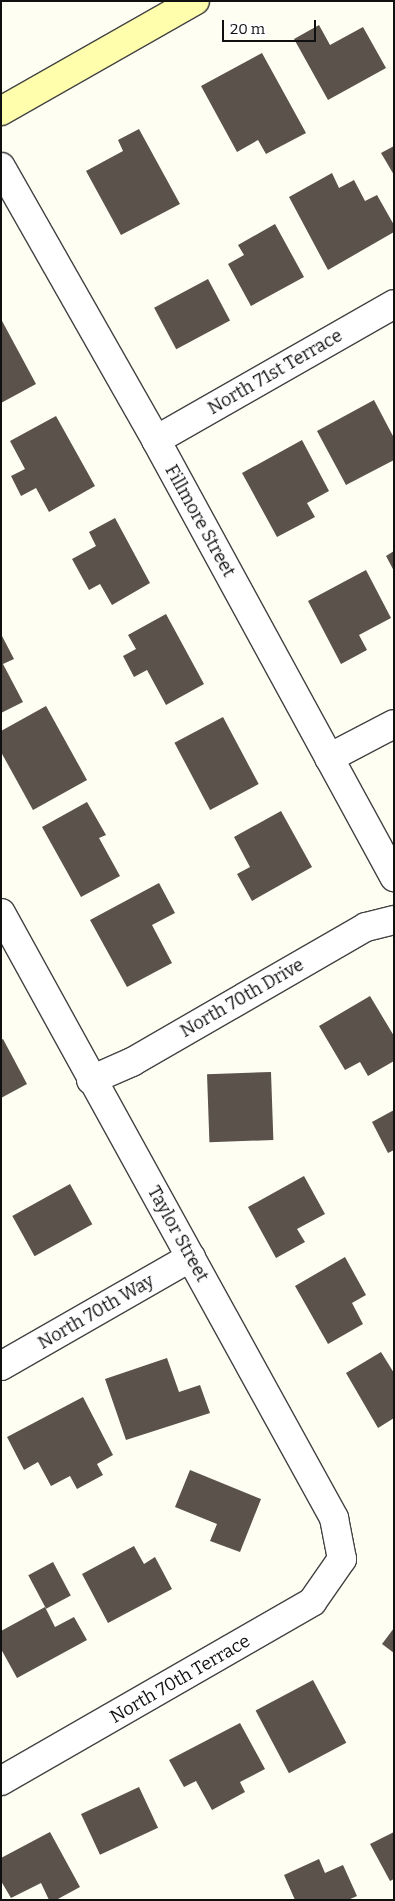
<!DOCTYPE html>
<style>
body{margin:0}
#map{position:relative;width:395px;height:1901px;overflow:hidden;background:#fffef2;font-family:Bitter,serif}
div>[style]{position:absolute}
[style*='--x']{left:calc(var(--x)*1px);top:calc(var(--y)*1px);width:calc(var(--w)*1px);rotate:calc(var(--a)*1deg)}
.building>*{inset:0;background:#5a524b;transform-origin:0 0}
.roads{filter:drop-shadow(1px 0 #434343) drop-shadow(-1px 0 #434343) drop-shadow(0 1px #434343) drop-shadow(0 -1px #434343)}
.street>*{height:28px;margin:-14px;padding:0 14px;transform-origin:14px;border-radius:14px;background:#fff}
.secondary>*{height:28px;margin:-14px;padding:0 14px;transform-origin:14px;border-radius:14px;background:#fffead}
span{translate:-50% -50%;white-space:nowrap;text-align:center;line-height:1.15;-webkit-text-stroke:5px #fff;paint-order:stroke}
.street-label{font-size:18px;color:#101010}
.frame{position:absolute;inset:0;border:2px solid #101010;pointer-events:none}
.scale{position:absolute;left:222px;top:20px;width:94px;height:22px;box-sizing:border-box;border:2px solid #101010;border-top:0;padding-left:6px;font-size:15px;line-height:18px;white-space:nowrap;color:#101010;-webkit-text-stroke:4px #fff;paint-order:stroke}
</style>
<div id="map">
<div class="building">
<div style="clip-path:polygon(319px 25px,330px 45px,363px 27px,386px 68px,328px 100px,294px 39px)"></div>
<div style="clip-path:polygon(262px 53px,306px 133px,266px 154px,258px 140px,237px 152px,201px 86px)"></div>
<div style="clip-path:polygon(139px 129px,180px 204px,121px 235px,86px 171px,123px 151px,118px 140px)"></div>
<div style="clip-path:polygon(394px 146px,394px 175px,381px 153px)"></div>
<div style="clip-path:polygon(332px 173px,339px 188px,354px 180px,365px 201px,377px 195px,394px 225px,394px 232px,328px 270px,289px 197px)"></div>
<div style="clip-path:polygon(275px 224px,304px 277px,251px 306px,228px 264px,244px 255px,238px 245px)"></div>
<div style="left:208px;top:279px;width:47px;height:61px;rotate:62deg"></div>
<div style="clip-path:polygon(1px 319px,36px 384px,1px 403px)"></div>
<div style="clip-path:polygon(374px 400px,394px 438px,394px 460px,346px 485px,317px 431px)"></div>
<div style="clip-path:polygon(56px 416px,95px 486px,49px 512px,36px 488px,21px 496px,11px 476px,25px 469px,10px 441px)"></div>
<div style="clip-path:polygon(302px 440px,329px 491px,307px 503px,315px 517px,277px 537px,242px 473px)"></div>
<div style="clip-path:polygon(115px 518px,150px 583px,112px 605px,100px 584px,89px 590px,72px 559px,96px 546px,89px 532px)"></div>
<div style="clip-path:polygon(394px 551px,394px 571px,386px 556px)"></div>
<div style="clip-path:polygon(366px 570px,391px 618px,359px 635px,367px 650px,341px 664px,308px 601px)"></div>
<div style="clip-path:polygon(166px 614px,204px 684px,166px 705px,147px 670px,134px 677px,123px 656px,136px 649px,128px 635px)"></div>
<div style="clip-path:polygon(1px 634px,14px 659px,3px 664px,23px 702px,1px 713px)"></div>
<div style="clip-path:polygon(46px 706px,87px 780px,33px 810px,1px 752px,1px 731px)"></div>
<div style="left:223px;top:717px;width:76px;height:55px;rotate:62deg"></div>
<div style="clip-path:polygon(87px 802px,106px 835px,99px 838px,120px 876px,81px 897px,42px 827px)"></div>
<div style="clip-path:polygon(281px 811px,312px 867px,252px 901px,237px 874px,250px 867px,234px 837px)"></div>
<div style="clip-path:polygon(159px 883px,175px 913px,152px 925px,172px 963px,127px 987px,90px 920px)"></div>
<div style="clip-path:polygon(370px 996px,394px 1036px,394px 1061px,368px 1076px,360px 1062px,345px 1070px,319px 1026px)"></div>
<div style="clip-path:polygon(3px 1039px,27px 1084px,1px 1098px,1px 1040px)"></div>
<div style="left:271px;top:1072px;width:68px;height:64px;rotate:88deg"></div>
<div style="clip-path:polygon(394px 1110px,394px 1150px,388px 1153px,372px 1122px)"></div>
<div style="clip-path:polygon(304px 1176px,325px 1214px,297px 1229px,305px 1242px,276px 1258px,248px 1207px)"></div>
<div style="left:70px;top:1184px;width:46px;height:66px;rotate:61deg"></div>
<div style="clip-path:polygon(345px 1257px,366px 1295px,352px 1303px,363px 1324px,328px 1344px,295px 1286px)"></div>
<div style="clip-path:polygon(381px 1352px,394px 1373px,394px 1418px,378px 1428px,346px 1373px)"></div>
<div style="clip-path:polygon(167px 1358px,179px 1392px,200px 1385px,210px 1413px,126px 1440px,105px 1379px)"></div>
<div style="clip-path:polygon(83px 1397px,113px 1455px,97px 1464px,103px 1475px,77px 1489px,70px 1476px,51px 1486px,38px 1462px,24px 1470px,7px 1437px)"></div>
<div style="clip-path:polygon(190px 1470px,261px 1499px,240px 1552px,210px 1541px,217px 1524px,175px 1507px)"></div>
<div style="clip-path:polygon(134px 1546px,144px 1564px,155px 1557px,172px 1589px,108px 1623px,82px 1574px)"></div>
<div style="left:53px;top:1562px;width:38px;height:28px;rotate:62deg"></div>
<div style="clip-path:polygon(45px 1607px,55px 1627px,74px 1617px,87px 1640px,17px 1678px,1px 1649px,1px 1631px)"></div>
<div style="clip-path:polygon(394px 1628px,394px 1653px,382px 1644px)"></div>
<div style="left:313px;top:1680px;width:71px;height:65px;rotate:62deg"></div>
<div style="clip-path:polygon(240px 1723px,265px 1769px,240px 1782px,245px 1792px,212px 1810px,196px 1781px,184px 1787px,169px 1760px)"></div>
<div style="left:139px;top:1787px;width:45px;height:64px;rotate:65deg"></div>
<div style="clip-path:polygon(50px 1832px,80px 1887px,56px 1900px,49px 1900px,41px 1883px,11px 1898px,1px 1881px,1px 1858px)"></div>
<div style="clip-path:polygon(394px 1832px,394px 1879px,390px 1881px,370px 1844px)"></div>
<div style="clip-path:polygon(319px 1859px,325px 1873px,343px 1865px,357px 1896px,348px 1900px,295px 1900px,284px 1875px)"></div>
</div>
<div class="roads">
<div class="street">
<div style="--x:1;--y:167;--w:314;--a:60.4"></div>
<div style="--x:156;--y:440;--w:498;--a:61.4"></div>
<div style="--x:156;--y:440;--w:274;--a:-29.7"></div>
<div style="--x:329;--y:758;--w:73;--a:-27.6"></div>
<div style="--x:1;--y:913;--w:691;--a:61.17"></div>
<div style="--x:334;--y:1518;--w:42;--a:79"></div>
<div style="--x:342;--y:1559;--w:52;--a:124.9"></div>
<div style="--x:312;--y:1602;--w:359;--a:150.1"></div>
<div style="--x:91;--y:1080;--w:45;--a:-23.7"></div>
<div style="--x:132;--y:1062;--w:270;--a:-30"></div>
<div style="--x:366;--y:927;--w:29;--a:-14"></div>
<div style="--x:1;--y:1366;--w:219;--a:-29.8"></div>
</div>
<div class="secondary">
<div style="--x:1;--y:111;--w:223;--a:-29.6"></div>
</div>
</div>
<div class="street-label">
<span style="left:275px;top:372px;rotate:-30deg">North 71st Terrace</span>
<span style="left:200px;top:521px;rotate:61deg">Fillmore Street</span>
<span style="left:242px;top:998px;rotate:-30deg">North 70th Drive</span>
<span style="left:178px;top:1234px;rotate:61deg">Taylor Street</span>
<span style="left:96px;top:1312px;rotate:-30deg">North 70th Way</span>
<span style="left:180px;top:1679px;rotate:-30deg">North 70th Terrace</span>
</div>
<div class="frame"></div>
<div class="scale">20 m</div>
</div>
